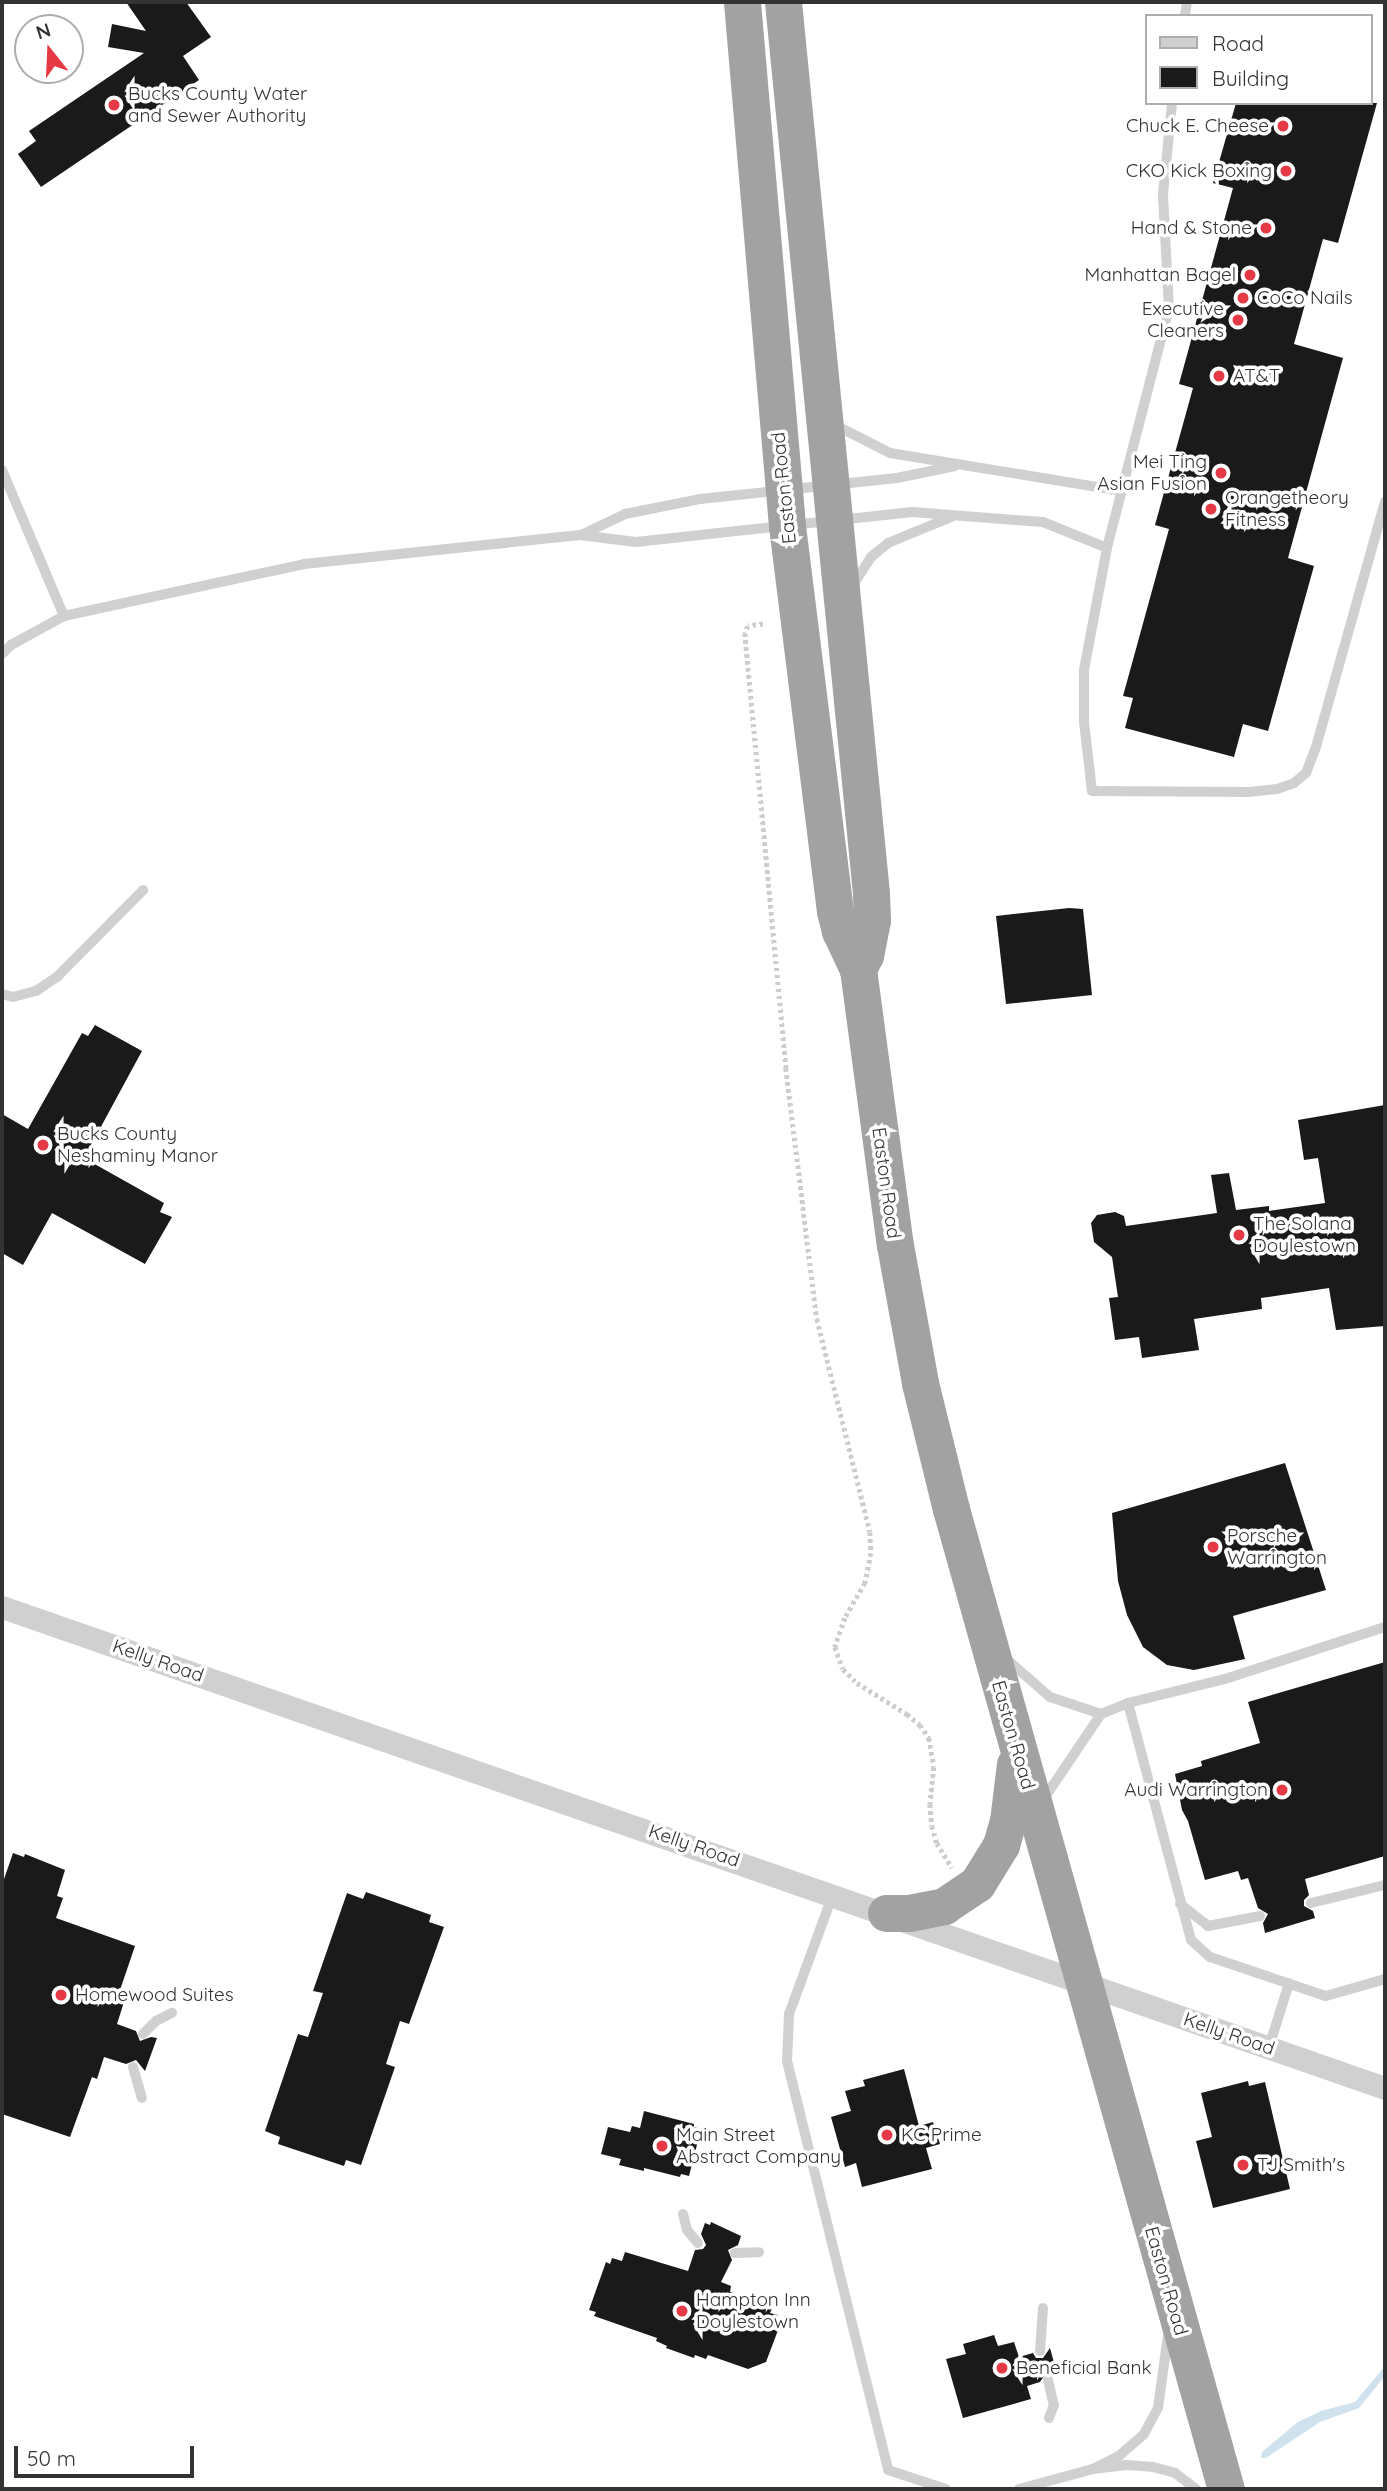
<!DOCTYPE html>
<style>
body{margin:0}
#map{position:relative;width:1387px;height:2491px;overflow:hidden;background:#fff;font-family:Quicksand,sans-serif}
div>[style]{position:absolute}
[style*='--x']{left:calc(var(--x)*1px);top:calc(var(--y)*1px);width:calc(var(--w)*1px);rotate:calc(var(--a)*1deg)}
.water>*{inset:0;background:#cfe2ee}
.building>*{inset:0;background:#1a1a1a}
.path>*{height:4.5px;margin-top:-2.25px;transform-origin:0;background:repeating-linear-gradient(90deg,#cdcdcd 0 3.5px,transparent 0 7px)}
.service>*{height:10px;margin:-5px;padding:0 5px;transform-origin:5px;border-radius:5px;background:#d0d0d0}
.minor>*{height:23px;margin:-11.5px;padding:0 11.5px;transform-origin:11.5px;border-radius:11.5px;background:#d0d0d0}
.trunk>*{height:37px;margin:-18.5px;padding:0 18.5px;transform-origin:18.5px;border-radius:18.5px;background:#a2a2a2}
.dots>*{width:19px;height:19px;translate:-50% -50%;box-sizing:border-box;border:4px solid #fff;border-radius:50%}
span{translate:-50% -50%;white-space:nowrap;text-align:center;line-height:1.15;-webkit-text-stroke:7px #fff;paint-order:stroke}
.poi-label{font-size:19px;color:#333}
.left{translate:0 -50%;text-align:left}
.right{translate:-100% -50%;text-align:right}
.street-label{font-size:19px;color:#333}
.frame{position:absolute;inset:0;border:4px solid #333;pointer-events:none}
.legend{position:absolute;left:1145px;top:14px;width:228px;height:91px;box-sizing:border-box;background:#fff;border:2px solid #adadad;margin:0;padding:9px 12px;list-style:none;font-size:21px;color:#333}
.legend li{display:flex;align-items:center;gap:14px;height:35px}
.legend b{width:35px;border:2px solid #adadad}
.north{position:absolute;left:14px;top:14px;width:70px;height:70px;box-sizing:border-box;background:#fff;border:2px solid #adadad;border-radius:50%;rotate:342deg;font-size:19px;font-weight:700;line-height:28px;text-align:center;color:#333}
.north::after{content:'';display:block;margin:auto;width:24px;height:32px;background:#e63946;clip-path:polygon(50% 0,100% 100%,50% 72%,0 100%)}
.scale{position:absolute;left:14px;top:2446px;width:180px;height:32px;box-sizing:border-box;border:4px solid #333;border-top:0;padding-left:9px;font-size:21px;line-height:24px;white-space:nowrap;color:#333;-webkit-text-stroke:5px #fff;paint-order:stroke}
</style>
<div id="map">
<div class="water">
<div style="clip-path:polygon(1385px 2366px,1385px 2376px,1359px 2408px,1320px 2422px,1266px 2458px,1261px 2458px,1262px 2452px,1298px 2422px,1321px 2411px,1355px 2402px)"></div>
</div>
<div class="building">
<div style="clip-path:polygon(126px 2px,186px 2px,211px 37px,183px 56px,199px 80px,41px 187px,18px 154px,36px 141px,29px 131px,144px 53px,108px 47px,112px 24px,146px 31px)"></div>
<div style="clip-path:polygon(1236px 103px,1377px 103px,1338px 243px,1323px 239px,1294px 344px,1343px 358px,1288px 558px,1314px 566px,1268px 731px,1243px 724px,1234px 757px,1125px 728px,1133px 698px,1123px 696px,1169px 529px,1155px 525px,1193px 388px,1179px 384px,1233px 188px,1213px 183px)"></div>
<div style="clip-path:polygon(1069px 908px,1083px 909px,1092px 995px,1006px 1004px,996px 916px)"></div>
<div style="clip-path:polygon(95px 1025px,142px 1051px,84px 1158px,164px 1203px,160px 1212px,172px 1217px,145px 1264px,52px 1213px,23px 1265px,2px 1253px,2px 1114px,28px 1129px,82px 1033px,88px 1036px)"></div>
<div style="clip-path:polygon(1385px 1105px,1385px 1326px,1336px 1330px,1329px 1288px,1261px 1298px,1262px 1309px,1194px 1319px,1199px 1350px,1142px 1358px,1139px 1337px,1115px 1340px,1109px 1298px,1118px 1297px,1112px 1257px,1094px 1242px,1091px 1223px,1097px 1215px,1115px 1212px,1124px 1216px,1126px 1226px,1217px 1213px,1211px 1175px,1229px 1173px,1236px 1210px,1269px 1206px,1269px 1211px,1325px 1203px,1318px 1158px,1304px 1160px,1298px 1120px)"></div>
<div style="clip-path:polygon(1285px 1463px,1326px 1590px,1233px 1616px,1245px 1659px,1194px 1670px,1167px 1665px,1143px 1647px,1127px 1615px,1118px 1581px,1112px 1513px)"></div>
<div style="clip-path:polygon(1385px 1662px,1385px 1856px,1305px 1879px,1309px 1895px,1304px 1900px,1304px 1906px,1313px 1911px,1315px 1918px,1265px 1933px,1263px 1923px,1268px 1914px,1258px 1908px,1248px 1878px,1241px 1880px,1238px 1871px,1205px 1880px,1188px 1821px,1182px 1810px,1175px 1774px,1202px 1766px,1201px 1761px,1260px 1743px,1248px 1702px)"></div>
<div style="clip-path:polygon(13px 1853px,24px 1857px,25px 1854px,65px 1870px,57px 1896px,63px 1898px,56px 1918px,135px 1946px,120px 1990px,118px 2000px,124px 2002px,117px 2024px,136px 2031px,140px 2041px,151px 2037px,157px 2038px,145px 2071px,136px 2060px,126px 2064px,104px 2057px,97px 2079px,92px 2077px,70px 2137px,2px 2114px,2px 1885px)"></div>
<div style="clip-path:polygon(366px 1892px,431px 1915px,429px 1922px,444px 1927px,409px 2024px,400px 2021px,386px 2064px,395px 2067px,361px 2165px,346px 2160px,344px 2166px,278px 2144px,280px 2137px,265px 2131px,298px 2034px,308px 2037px,323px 1993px,313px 1991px,347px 1893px,363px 1899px)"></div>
<div style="clip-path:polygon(904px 2069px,919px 2126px,933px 2122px,940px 2144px,926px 2148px,932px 2169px,862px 2187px,856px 2163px,845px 2167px,831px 2117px,851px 2111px,845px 2091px,865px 2086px,863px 2080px)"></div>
<div style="clip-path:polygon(1248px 2081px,1249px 2086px,1265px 2082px,1290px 2189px,1213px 2208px,1196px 2141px,1212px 2137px,1201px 2093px)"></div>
<div style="clip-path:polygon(644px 2111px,694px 2124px,694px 2127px,701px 2129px,689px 2176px,681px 2174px,680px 2177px,644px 2168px,644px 2171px,619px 2165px,621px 2159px,601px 2154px,608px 2127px,630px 2132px,632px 2126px,640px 2128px)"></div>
<div style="clip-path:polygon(711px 2222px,741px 2236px,738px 2245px,728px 2250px,732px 2260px,721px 2282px,731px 2286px,730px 2292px,773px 2306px,770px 2313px,778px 2315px,780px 2325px,766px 2362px,748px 2369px,708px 2355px,706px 2359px,695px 2355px,694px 2358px,666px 2348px,667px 2346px,656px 2341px,657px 2338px,594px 2316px,596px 2312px,589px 2310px,606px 2262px,610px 2264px,612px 2258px,622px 2261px,625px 2252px,688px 2271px,695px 2250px,703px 2249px,706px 2245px,701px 2234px,705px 2223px,710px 2225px)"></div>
<div style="clip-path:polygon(994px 2335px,998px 2346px,1014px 2342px,1019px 2357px,1033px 2353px,1036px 2358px,1043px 2358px,1050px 2348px,1058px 2377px,1046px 2373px,1040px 2382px,1027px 2386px,1031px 2399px,963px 2418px,946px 2359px,966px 2354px,963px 2344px)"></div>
</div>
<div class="path">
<div style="--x:763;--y:624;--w:15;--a:172"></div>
<div style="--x:748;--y:626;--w:8;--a:113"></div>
<div style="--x:745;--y:633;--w:437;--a:84.6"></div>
<div style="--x:786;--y:1068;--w:253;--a:83"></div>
<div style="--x:817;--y:1319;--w:219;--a:76"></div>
<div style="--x:870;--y:1532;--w:21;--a:87"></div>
<div style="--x:871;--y:1553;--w:31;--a:101"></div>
<div style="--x:865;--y:1583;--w:40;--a:119.7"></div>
<div style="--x:845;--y:1618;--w:31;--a:109"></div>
<div style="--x:835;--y:1647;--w:23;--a:70"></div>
<div style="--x:843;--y:1669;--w:20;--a:45"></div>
<div style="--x:857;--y:1683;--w:59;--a:31.8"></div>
<div style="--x:907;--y:1714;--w:17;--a:40"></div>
<div style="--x:920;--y:1725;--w:16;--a:55"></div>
<div style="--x:929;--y:1738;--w:29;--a:80"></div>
<div style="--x:934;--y:1767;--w:37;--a:96"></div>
<div style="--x:930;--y:1804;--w:22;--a:85"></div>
<div style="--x:932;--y:1826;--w:18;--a:74"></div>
<div style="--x:937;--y:1843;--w:29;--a:59"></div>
</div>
<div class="service">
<div style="--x:1185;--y:16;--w:14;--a:-82"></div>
<div style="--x:1172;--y:103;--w:92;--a:95.6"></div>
<div style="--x:1163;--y:195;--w:113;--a:87"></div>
<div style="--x:1169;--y:308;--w:248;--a:104.5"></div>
<div style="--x:1107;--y:548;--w:124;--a:100.7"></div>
<div style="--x:1084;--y:670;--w:52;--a:90"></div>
<div style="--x:1084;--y:722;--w:69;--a:83.4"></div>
<div style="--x:1092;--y:791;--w:157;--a:0.4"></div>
<div style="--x:1249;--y:792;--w:28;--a:-6"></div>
<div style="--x:1277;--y:789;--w:18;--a:-19"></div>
<div style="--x:1294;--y:783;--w:16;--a:-40"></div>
<div style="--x:1306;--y:773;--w:28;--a:-69"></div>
<div style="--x:1316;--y:747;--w:255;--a:-74.3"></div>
<div style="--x:833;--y:424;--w:64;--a:27"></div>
<div style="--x:890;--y:453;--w:234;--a:9.3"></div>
<div style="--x:2;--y:470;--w:159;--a:67"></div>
<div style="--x:581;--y:535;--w:49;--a:-25.5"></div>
<div style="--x:625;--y:514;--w:76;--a:-11.3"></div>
<div style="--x:700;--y:499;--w:198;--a:-6.1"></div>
<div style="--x:897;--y:478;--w:59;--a:-11.7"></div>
<div style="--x:853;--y:585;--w:33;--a:-57"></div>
<div style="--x:871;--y:557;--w:22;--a:-39"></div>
<div style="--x:888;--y:543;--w:68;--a:-22.4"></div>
<div style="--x:2;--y:654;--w:13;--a:-45"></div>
<div style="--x:11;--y:645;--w:60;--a:-28.7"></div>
<div style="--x:64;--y:616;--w:246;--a:-12.2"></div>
<div style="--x:304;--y:564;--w:278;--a:-6"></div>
<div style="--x:580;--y:535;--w:56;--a:7.1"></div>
<div style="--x:636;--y:542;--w:278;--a:-6.2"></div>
<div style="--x:912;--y:512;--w:131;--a:4.4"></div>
<div style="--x:1043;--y:522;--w:69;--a:22.1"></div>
<div style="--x:2;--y:994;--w:11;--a:15"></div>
<div style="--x:13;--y:997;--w:24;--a:-15"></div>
<div style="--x:36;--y:991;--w:27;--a:-34"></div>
<div style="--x:58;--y:976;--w:121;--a:-45.3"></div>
<div style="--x:1003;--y:1656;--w:62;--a:41.1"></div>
<div style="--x:1050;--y:1697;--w:54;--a:18.4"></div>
<div style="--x:1128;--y:1703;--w:245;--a:75.1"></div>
<div style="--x:1191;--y:1940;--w:25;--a:42"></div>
<div style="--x:1210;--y:1957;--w:122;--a:18.6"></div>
<div style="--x:1326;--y:1996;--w:61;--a:-16.1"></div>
<div style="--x:1041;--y:1803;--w:107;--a:-56"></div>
<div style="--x:1101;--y:1714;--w:29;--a:-22"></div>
<div style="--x:1128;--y:1703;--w:100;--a:-13.9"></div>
<div style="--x:1225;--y:1679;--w:168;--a:-18"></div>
<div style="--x:833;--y:1894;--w:128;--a:110.1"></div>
<div style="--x:789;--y:2014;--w:47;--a:92.4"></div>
<div style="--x:787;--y:2061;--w:421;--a:76.1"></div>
<div style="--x:888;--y:2470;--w:61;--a:18.1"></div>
<div style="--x:1311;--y:1903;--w:76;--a:-13.7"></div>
<div style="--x:1180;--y:1904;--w:36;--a:38"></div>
<div style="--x:1208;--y:1926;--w:53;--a:-10.9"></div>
<div style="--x:143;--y:2034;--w:18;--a:-45"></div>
<div style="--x:156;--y:2021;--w:18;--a:-27"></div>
<div style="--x:1269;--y:2047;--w:67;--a:-72.6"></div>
<div style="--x:133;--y:2067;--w:32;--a:74"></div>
<div style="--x:683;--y:2214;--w:16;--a:76"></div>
<div style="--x:687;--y:2230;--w:17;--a:50"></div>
<div style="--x:735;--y:2253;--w:24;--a:-2"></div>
<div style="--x:1040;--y:2351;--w:43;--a:-86"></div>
<div style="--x:1048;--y:2380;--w:26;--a:77"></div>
<div style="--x:1054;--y:2405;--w:14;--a:111"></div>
<div style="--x:1093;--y:2469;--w:30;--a:-27"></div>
<div style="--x:1120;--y:2455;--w:32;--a:-41"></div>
<div style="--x:1144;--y:2434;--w:30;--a:-62"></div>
<div style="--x:1158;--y:2408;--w:74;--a:-82.2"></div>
<div style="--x:1019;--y:2489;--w:77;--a:-15.1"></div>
<div style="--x:1093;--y:2469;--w:33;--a:-7"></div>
<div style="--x:1126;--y:2465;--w:27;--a:4"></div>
<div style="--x:1153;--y:2467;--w:23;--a:15"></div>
<div style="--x:1175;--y:2473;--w:26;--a:37"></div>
</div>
<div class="minor">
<div style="--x:2;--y:1607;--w:1464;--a:19.18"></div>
</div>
<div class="trunk">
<div style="--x:742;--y:2;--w:526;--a:85.09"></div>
<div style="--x:787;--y:526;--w:388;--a:82.9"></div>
<div style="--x:835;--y:911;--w:21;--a:76"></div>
<div style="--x:840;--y:931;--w:42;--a:64.7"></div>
<div style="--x:858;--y:969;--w:278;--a:82.4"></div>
<div style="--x:895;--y:1245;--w:140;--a:79.7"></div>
<div style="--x:920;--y:1383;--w:130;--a:76.2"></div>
<div style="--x:951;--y:1509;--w:1018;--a:74.33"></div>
<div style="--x:783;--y:2;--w:895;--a:84.36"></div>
<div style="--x:871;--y:893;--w:27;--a:88"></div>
<div style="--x:872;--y:920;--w:36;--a:101"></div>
<div style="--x:865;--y:955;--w:16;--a:117"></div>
<div style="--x:886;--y:1913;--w:23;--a:0"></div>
<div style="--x:909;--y:1913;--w:36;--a:-11"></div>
<div style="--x:944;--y:1906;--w:40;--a:-34"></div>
<div style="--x:977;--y:1884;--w:46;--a:-58.4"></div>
<div style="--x:1001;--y:1845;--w:25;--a:-74"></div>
<div style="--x:1008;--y:1821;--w:57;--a:-83"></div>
</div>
<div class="dots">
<div style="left:114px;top:105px;background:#e63946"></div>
<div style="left:1283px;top:126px;background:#e63946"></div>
<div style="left:1286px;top:171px;background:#e63946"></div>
<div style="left:1266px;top:228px;background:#e63946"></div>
<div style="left:1250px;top:275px;background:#e63946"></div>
<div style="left:1243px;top:298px;background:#e63946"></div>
<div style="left:1238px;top:320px;background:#e63946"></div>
<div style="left:1219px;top:376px;background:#e63946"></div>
<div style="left:1221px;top:473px;background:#e63946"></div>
<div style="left:1211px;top:509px;background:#e63946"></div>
<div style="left:43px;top:1145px;background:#e63946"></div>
<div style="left:1239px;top:1235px;background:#e63946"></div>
<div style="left:1213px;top:1547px;background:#e63946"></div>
<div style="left:1282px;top:1790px;background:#e63946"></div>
<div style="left:61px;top:1995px;background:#e63946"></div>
<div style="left:887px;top:2135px;background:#e63946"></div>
<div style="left:662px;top:2146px;background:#e63946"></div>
<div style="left:1243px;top:2165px;background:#e63946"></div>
<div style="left:682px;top:2311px;background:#e63946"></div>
<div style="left:1002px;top:2368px;background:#e63946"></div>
</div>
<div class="poi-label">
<span class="left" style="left:128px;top:105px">Bucks County Water<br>and Sewer Authority</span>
<span class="right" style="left:1269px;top:126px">Chuck E. Cheese</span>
<span class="right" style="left:1272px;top:171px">CKO Kick Boxing</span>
<span class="right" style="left:1252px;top:228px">Hand &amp; Stone</span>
<span class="right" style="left:1236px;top:275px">Manhattan Bagel</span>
<span class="left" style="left:1257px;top:298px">CoCo Nails</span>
<span class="right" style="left:1224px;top:320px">Executive<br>Cleaners</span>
<span class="left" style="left:1233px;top:376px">AT&amp;T</span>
<span class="right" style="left:1207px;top:473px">Mei Ting<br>Asian Fusion</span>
<span class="left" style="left:1225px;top:509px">Orangetheory<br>Fitness</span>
<span class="left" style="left:57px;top:1145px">Bucks County<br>Neshaminy Manor</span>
<span class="left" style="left:1253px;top:1235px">The Solana<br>Doylestown</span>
<span class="left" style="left:1227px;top:1547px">Porsche<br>Warrington</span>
<span class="right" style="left:1268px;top:1790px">Audi Warrington</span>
<span class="left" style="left:75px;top:1995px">Homewood Suites</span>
<span class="left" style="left:676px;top:2146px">Main Street<br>Abstract Company</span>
<span class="left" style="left:901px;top:2135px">KC Prime</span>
<span class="left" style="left:1257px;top:2165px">TJ Smith's</span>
<span class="left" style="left:696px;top:2311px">Hampton Inn<br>Doylestown</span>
<span class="left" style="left:1016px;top:2368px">Beneficial Bank</span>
</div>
<div class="street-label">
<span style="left:784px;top:488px;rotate:-96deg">Easton Road</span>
<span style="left:886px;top:1183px;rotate:82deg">Easton Road</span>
<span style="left:158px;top:1661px;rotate:19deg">Kelly Road</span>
<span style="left:1013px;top:1735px;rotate:74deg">Easton Road</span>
<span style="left:694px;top:1846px;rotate:19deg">Kelly Road</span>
<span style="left:1229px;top:2034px;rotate:19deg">Kelly Road</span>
<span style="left:1166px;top:2281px;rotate:74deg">Easton Road</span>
</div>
<div class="frame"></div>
<ul class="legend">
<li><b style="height:9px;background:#d0d0d0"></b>Road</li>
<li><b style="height:19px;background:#1a1a1a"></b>Building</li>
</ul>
<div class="north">N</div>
<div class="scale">50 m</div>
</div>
